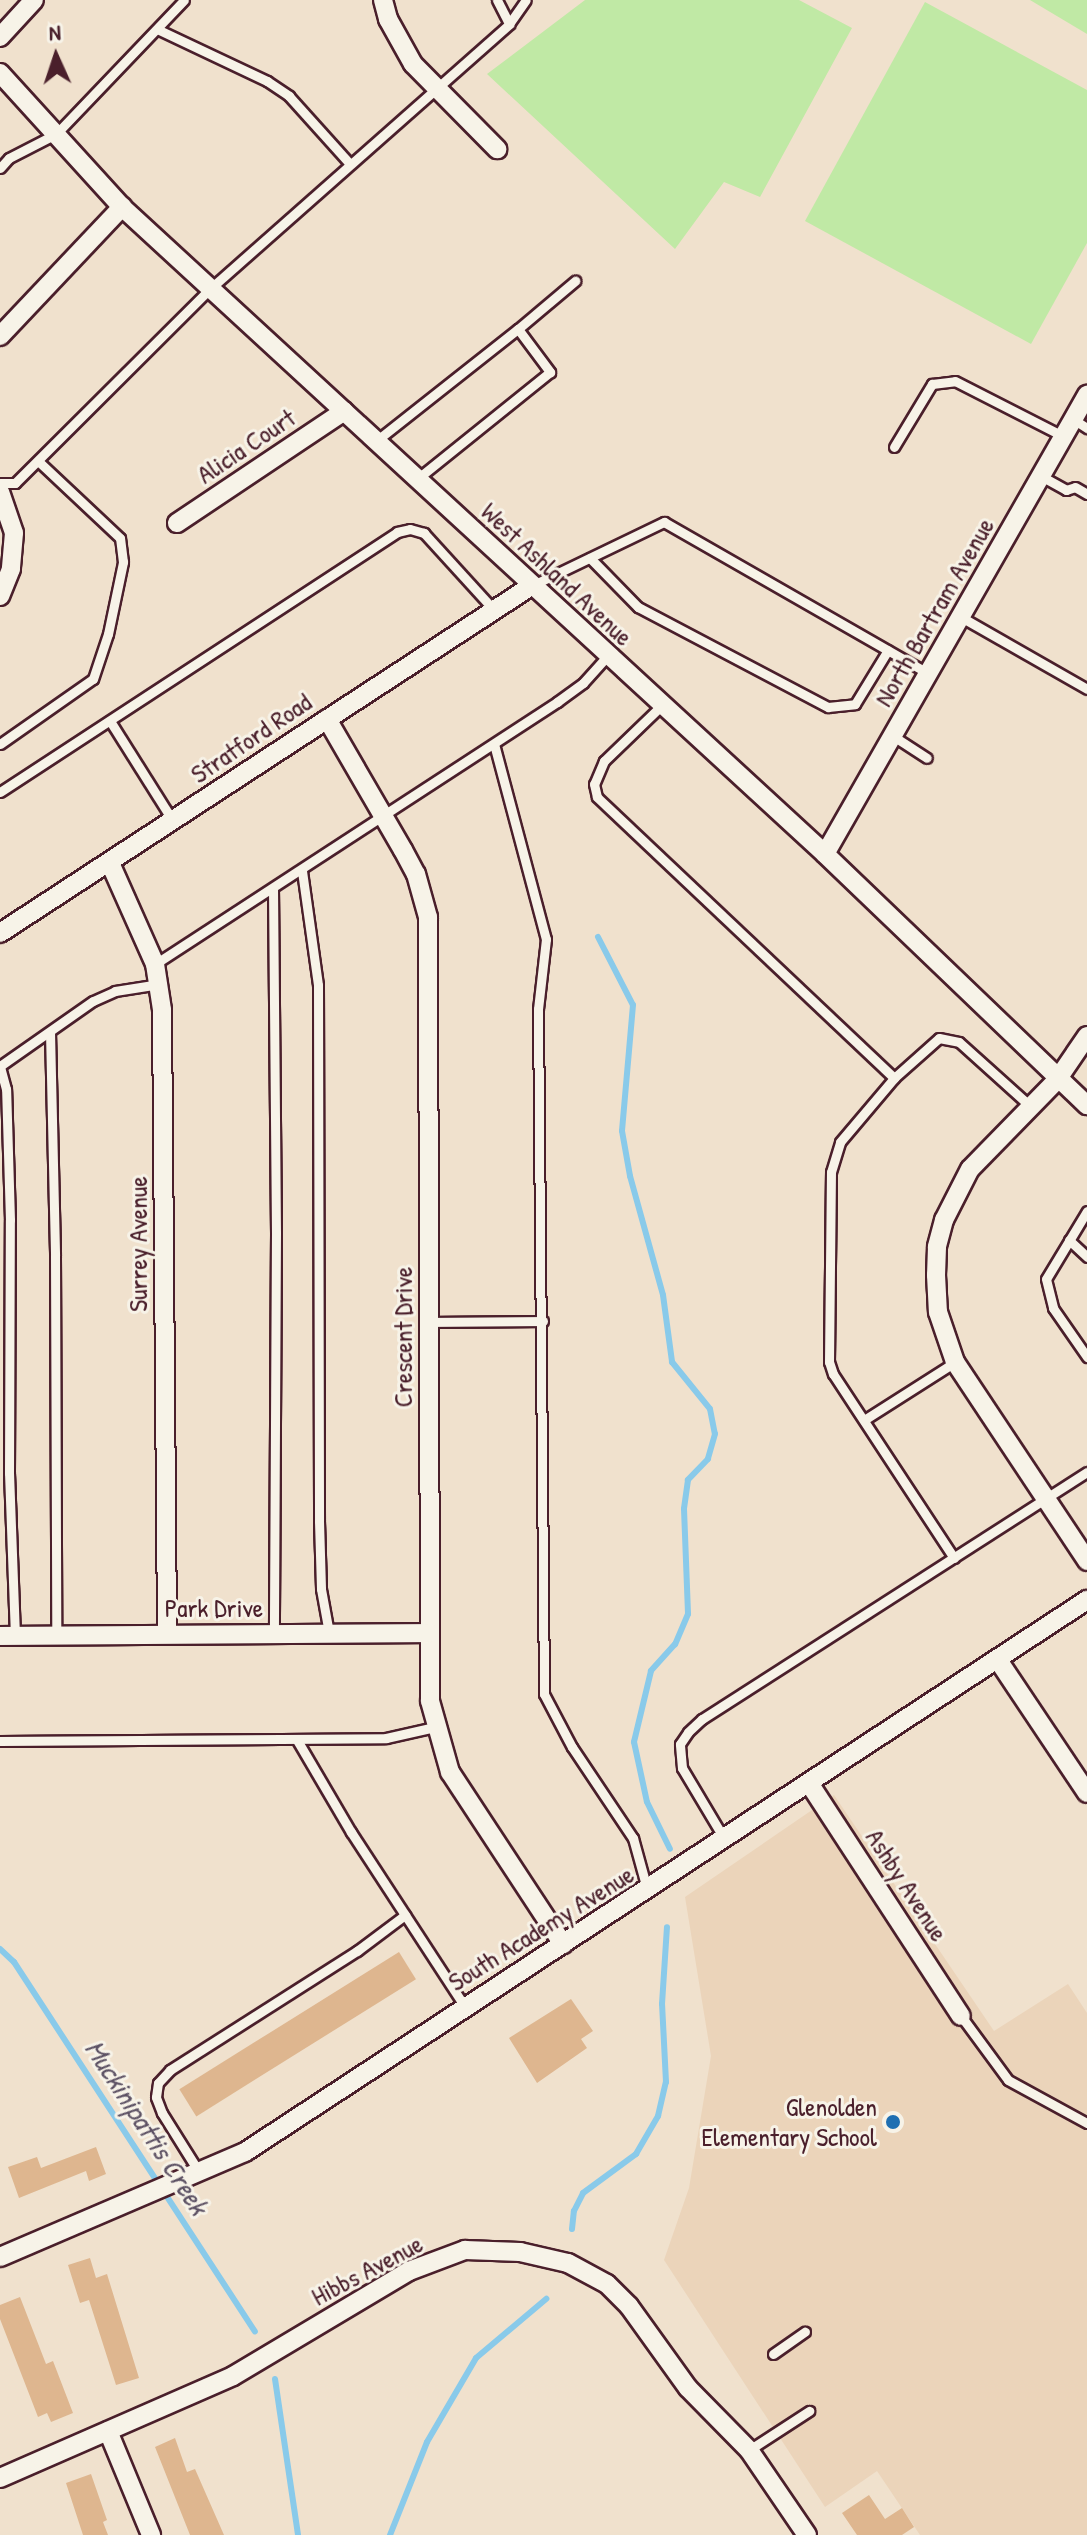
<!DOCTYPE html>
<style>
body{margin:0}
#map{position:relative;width:1087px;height:2535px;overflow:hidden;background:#f0e1cd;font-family:"Patrick Hand",sans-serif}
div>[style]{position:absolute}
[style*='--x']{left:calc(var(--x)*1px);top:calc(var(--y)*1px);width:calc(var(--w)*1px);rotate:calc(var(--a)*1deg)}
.built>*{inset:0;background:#ebd4ba}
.green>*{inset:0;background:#c0e9a5}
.stream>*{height:6px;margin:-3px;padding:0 3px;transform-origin:3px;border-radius:3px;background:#89caea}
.building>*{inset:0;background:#deb68f;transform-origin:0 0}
.roads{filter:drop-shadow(2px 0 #4a1f2b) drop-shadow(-2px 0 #4a1f2b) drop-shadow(0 2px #4a1f2b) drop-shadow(0 -2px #4a1f2b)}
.lane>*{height:9px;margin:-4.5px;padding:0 4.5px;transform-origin:4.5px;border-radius:4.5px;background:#f7f3e8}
.street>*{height:18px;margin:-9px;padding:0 9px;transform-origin:9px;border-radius:9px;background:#f7f3e8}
.dots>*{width:22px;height:22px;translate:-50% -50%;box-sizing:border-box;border:4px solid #f7f3e8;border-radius:50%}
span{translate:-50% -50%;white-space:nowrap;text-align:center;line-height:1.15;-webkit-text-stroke:6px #f7f3e8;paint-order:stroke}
.street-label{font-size:26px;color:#4a1f2b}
.poi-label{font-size:26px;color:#4a1f2b}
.right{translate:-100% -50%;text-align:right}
.water-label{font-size:28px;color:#5d5264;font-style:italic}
.north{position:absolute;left:16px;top:16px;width:80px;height:80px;-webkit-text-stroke:6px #f7f3e8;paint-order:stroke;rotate:357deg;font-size:22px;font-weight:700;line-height:32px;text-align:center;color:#4a1f2b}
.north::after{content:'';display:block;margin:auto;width:28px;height:36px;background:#4a1f2b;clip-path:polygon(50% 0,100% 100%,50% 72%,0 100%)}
</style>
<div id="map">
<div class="built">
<div style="clip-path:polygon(834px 1795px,994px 2031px,1068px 1984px,1087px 2013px,1087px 2535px,920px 2535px,877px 2471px,825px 2507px,664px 2260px,689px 2188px,711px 2056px,685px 1897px)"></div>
</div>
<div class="green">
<div style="clip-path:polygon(585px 0,799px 0,852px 28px,760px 197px,724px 182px,675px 249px,487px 74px)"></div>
<div style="clip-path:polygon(1030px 0,1087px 0,1087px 34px)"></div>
<div style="clip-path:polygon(925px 2px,1087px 90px,1087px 243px,1031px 344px,805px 221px)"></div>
</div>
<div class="stream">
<div style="--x:598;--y:937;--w:76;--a:62.8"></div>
<div style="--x:633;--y:1005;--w:126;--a:95"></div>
<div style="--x:622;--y:1131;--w:46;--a:79.9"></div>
<div style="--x:630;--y:1176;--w:123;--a:74.5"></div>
<div style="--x:663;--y:1295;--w:68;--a:82.3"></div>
<div style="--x:672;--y:1362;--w:60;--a:51"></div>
<div style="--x:710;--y:1409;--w:25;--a:79"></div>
<div style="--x:715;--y:1434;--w:26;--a:106"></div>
<div style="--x:708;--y:1459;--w:29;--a:134"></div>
<div style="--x:688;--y:1480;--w:29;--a:98"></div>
<div style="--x:684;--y:1509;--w:105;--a:87.8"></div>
<div style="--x:688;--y:1614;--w:33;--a:113"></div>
<div style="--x:675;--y:1644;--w:36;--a:132"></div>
<div style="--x:651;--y:1671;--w:73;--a:103.5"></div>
<div style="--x:634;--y:1742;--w:61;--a:77.8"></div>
<div style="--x:647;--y:1802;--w:52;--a:63.9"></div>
<div style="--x:0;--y:1949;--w:19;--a:43"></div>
<div style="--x:14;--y:1962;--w:441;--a:56.9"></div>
<div style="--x:572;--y:2229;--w:18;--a:-84"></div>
<div style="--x:574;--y:2211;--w:20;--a:-63"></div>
<div style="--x:583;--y:2193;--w:66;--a:-36.3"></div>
<div style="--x:636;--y:2154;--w:44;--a:-59.9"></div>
<div style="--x:658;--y:2116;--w:35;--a:-77"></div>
<div style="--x:666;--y:2082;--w:78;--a:-92.9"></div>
<div style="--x:662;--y:2004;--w:77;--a:-86.3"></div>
<div style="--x:275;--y:2379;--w:158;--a:81.6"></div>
<div style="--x:390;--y:2535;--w:100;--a:-68.3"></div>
<div style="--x:427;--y:2442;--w:97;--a:-59.7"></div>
<div style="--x:476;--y:2358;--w:92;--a:-40.1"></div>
</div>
<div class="building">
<div style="left:399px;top:1952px;width:32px;height:259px;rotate:58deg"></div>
<div style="clip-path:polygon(571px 1999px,593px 2031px,581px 2039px,587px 2048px,537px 2083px,509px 2038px)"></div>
<div style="clip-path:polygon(96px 2147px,106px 2174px,89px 2181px,86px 2171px,19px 2198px,8px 2167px,37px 2157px,41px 2168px)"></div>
<div style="clip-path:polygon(90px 2258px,96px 2278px,107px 2274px,139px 2378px,116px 2385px,89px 2300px,80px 2303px,68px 2265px)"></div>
<div style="clip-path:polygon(20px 2297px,46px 2364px,53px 2361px,73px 2413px,51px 2422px,47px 2413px,38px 2417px,0 2319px,0 2305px)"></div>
<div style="clip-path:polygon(175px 2438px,187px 2472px,195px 2469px,224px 2535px,190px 2535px,155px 2447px)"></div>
<div style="clip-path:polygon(91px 2474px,107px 2520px,103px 2522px,108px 2535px,83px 2535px,66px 2483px)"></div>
<div style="clip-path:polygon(869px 2495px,885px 2519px,902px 2508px,914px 2527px,902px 2535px,857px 2535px,842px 2513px)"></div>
</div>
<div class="roads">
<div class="lane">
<div style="--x:497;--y:0;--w:27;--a:63"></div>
<div style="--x:157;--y:29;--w:122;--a:25.3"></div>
<div style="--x:267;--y:81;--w:27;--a:34"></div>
<div style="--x:289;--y:96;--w:91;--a:48.1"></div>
<div style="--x:0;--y:168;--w:13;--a:-48"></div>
<div style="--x:9;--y:158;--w:53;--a:-27.1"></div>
<div style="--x:56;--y:134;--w:185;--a:-46.3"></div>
<div style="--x:518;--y:329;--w:75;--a:-40.1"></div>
<div style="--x:1073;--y:419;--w:17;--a:33"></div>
<div style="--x:376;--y:441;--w:181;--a:-38.3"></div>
<div style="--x:518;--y:329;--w:54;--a:53.3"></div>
<div style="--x:550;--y:372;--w:171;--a:141.2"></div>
<div style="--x:894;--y:447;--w:74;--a:-58.9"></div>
<div style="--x:932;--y:384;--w:23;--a:-7"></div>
<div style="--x:955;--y:381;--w:121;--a:27"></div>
<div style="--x:1041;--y:476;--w:29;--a:29"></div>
<div style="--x:1066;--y:490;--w:9;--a:-18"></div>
<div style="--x:1075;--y:487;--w:14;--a:30"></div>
<div style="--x:0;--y:483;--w:15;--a:0"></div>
<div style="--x:15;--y:483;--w:276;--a:-44.9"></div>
<div style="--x:211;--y:288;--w:398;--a:-41.5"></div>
<div style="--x:509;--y:24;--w:29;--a:-55"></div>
<div style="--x:590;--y:558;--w:69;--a:45.6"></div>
<div style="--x:638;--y:607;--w:215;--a:27.8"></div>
<div style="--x:828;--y:707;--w:27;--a:-6"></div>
<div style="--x:855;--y:704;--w:63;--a:-58.6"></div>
<div style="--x:531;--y:586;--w:148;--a:-25.7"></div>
<div style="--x:664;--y:522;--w:304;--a:29.8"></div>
<div style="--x:961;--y:617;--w:145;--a:29.7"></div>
<div style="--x:662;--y:705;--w:81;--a:136"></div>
<div style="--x:604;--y:761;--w:25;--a:113"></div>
<div style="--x:594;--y:784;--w:13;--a:77"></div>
<div style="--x:597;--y:797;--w:409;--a:43.4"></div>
<div style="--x:110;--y:721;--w:118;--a:57.8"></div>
<div style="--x:893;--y:736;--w:40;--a:32.9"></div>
<div style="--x:0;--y:744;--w:113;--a:-35"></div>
<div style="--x:93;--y:679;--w:47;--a:-71.6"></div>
<div style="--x:108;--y:634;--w:74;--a:-78.2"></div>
<div style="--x:123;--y:562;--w:24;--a:-97"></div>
<div style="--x:120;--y:538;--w:112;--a:-136.8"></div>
<div style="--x:494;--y:744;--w:202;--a:75.1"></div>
<div style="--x:546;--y:939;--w:70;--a:96.5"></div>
<div style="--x:538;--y:1009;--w:685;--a:89.5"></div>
<div style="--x:544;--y:1694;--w:60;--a:62.2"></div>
<div style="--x:572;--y:1747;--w:110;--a:56.2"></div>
<div style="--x:633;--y:1838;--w:53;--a:74.6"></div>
<div style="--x:0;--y:792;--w:475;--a:-33.2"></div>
<div style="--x:397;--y:532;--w:13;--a:-13"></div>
<div style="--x:410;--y:529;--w:15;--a:16"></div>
<div style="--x:424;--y:533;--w:104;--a:47.7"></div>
<div style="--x:302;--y:871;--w:115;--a:82"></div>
<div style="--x:318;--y:985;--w:536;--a:89.89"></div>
<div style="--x:319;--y:1521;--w:68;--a:88.3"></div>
<div style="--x:321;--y:1589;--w:45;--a:79.7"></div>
<div style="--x:273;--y:888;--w:345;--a:89.5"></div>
<div style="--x:276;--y:1233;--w:401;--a:90.3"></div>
<div style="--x:155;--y:964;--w:480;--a:-33.1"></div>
<div style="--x:557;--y:702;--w:32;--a:-36"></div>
<div style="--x:583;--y:683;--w:36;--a:-48"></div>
<div style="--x:50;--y:1032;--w:224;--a:88.7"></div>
<div style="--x:55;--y:1256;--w:380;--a:89.8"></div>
<div style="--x:1087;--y:1211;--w:79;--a:121.1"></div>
<div style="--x:1046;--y:1279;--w:30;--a:76"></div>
<div style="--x:1053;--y:1308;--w:60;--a:55.2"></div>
<div style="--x:1069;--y:1240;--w:25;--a:43"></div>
<div style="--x:429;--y:1322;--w:114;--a:-0.5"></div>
<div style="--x:864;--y:1420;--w:108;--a:-32.5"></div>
<div style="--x:954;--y:1558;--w:220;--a:-123.3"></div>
<div style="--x:833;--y:1374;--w:13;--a:-108"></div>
<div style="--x:829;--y:1362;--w:190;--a:-89.4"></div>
<div style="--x:831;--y:1172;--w:31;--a:-73"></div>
<div style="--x:840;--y:1142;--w:84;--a:-49.8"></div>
<div style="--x:894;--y:1078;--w:60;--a:-41.6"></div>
<div style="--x:939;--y:1038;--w:20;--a:11"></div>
<div style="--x:959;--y:1042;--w:94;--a:42"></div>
<div style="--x:15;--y:1636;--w:163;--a:-92.1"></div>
<div style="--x:9;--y:1473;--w:253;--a:-89.8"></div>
<div style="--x:10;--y:1220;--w:131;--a:-91.7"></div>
<div style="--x:6;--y:1089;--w:24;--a:-105"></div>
<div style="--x:0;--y:1066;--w:113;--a:-35"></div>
<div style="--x:93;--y:1001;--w:24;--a:-24"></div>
<div style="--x:115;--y:991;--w:45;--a:-9"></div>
<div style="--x:297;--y:1740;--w:107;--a:59.6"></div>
<div style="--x:351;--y:1832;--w:209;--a:56.9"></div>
<div style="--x:0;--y:1741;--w:386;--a:-0.4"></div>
<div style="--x:386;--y:1738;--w:50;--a:-12.7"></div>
<div style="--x:725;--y:1840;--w:84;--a:-120.8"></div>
<div style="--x:682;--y:1768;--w:24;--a:-95"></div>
<div style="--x:680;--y:1744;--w:14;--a:-56"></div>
<div style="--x:688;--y:1732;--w:19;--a:-43"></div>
<div style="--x:702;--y:1719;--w:457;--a:-32.7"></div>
<div style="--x:961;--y:2016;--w:79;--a:53.7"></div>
<div style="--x:1008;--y:2080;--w:90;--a:28.6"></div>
<div style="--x:199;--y:2172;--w:70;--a:-122.1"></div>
<div style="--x:162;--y:2113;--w:17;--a:-111"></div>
<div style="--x:156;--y:2097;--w:14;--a:-82"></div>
<div style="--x:158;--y:2083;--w:18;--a:-47"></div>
<div style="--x:170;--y:2070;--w:222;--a:-32.5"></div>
<div style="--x:357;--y:1951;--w:60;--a:-36.9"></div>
<div style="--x:773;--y:2354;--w:39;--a:-35"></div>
<div style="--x:749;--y:2450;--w:72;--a:-33"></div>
</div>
<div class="street">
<div style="--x:383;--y:0;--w:20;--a:75"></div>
<div style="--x:388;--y:19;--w:51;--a:60.9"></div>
<div style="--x:413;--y:64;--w:120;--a:45.3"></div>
<div style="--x:0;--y:37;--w:50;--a:-47.4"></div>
<div style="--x:0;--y:73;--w:181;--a:47.7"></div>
<div style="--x:122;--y:207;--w:955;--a:42.62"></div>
<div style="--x:825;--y:854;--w:363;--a:43.8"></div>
<div style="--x:0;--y:336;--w:178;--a:-46.6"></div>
<div style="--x:0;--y:492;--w:43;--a:71.1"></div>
<div style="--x:14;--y:533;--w:36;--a:95"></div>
<div style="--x:11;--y:569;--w:29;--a:112"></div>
<div style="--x:177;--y:523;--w:201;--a:-33.8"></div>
<div style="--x:327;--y:719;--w:151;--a:59.9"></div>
<div style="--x:403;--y:850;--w:27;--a:62"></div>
<div style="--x:416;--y:874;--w:45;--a:74.4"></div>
<div style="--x:428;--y:917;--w:784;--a:89.85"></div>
<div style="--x:430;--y:1701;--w:74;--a:74.3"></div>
<div style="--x:450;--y:1772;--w:206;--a:56.7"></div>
<div style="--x:825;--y:854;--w:529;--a:-60.28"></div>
<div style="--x:110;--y:863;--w:111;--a:66"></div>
<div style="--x:155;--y:964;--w:47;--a:81.3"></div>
<div style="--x:162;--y:1010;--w:624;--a:89.54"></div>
<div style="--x:0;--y:933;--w:634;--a:-33.16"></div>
<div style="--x:1087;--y:1036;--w:53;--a:124.3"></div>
<div style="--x:1057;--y:1080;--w:124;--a:134.3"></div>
<div style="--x:970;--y:1169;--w:57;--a:117"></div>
<div style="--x:944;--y:1220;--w:28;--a:105"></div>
<div style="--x:937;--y:1247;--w:28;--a:92"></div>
<div style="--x:936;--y:1275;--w:37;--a:87"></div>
<div style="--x:938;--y:1312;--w:53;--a:71.2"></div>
<div style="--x:955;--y:1362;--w:239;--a:56.4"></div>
<div style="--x:0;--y:1636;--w:428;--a:-0.4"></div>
<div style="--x:998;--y:1660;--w:160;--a:56.2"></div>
<div style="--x:809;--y:1783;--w:278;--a:56.9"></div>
<div style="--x:0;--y:2257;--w:267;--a:-23.2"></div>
<div style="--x:245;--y:2152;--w:1007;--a:-33.25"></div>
<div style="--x:108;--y:2431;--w:113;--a:67.5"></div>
<div style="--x:0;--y:2478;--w:254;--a:-23.6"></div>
<div style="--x:233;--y:2376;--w:205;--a:-30.8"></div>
<div style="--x:409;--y:2271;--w:60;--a:-20.6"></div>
<div style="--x:465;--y:2250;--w:55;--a:2.1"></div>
<div style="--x:520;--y:2252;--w:49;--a:12.9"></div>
<div style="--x:568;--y:2263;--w:44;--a:28.3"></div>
<div style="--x:607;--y:2284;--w:31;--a:45"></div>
<div style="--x:629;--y:2306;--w:101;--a:54.3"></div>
<div style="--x:688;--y:2388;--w:87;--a:45.5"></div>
<div style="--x:749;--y:2450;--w:103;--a:55.7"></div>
</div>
</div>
<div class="dots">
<div style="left:893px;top:2122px;background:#1f6fb2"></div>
</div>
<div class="street-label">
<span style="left:246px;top:446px;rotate:-34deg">Alicia Court</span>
<span style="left:557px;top:574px;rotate:43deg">West Ashland Avenue</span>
<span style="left:934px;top:612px;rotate:-60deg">North Bartram Avenue</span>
<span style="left:251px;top:738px;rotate:-34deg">Stratford Road</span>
<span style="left:138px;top:1244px;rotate:-90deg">Surrey Avenue</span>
<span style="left:403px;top:1337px;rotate:-90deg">Crescent Drive</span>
<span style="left:214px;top:1608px">Park Drive</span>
<span style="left:907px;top:1885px;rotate:57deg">Ashby Avenue</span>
<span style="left:541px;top:1928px;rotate:-32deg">South Academy Avenue</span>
<span style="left:367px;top:2270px;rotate:-28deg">Hibbs Avenue</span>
</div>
<div class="poi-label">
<span class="right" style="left:877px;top:2122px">Glenolden<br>Elementary School</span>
</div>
<div class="water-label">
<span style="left:147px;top:2127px;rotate:57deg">Muckinipattis Creek</span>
</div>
<div class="north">N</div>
</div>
